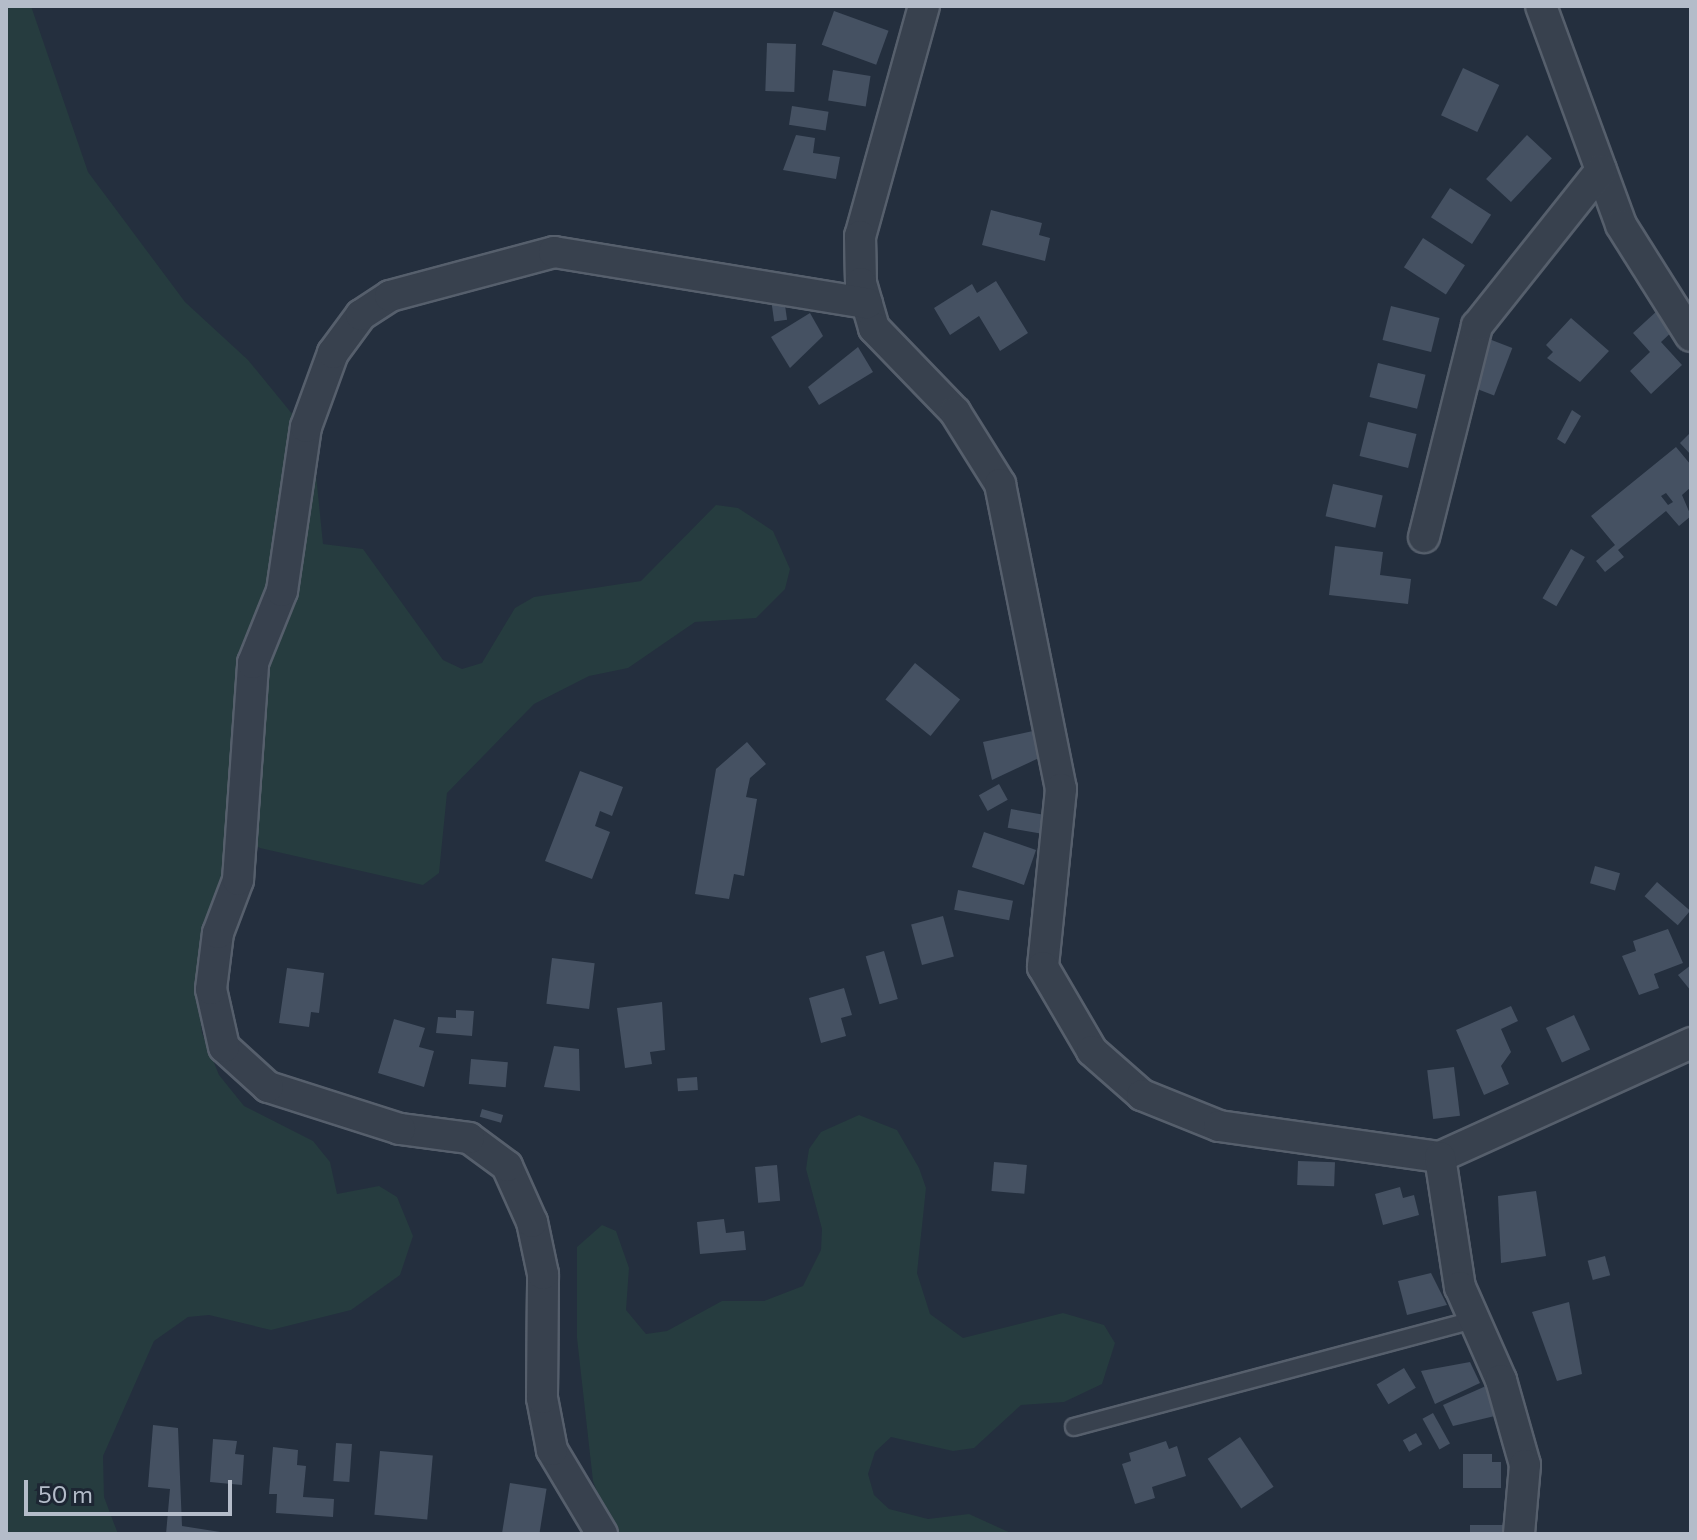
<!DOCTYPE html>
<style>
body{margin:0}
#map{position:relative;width:1697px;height:1540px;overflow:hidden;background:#242f3e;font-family:Commissioner,sans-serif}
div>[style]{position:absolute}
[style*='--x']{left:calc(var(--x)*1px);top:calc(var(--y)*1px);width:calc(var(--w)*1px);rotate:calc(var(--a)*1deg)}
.green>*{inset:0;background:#263c3f}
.building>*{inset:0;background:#455162;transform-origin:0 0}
.roads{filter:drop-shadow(2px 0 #565f6c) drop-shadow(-2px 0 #565f6c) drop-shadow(0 2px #565f6c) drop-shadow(0 -2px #565f6c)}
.service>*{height:16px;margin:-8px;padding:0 8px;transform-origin:8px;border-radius:8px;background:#38414e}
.minor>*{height:30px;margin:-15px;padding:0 15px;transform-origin:15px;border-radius:15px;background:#38414e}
span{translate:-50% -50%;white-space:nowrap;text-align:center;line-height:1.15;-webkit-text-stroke:6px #1d2633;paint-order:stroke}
.frame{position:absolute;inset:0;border:8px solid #b4bcc9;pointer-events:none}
.scale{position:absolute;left:24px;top:1480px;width:208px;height:36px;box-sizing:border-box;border:4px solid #b4bcc9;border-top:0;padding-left:10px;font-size:24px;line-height:28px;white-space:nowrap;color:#b4bcc9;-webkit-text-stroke:6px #1d2633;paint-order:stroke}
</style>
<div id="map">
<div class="green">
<div style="clip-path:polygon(6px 6px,31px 6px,88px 172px,185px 302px,248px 360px,302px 426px,315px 465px,323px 544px,363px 549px,443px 660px,462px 669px,482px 663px,515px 608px,534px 597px,641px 581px,716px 505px,738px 508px,773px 531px,790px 569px,785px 589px,756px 618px,695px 622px,628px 668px,589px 676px,534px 704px,447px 793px,439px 873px,423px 885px,260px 848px,243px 837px,197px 991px,202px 1033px,219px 1075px,244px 1106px,313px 1141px,330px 1162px,337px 1194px,379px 1186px,397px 1197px,413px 1236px,400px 1275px,351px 1310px,271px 1330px,209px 1315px,188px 1317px,154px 1341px,103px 1456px,104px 1497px,118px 1534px,6px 1534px)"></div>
<div style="clip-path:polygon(859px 1115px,897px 1130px,919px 1168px,926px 1188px,917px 1273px,930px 1314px,963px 1338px,1063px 1313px,1104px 1325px,1115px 1343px,1102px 1384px,1064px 1402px,1021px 1405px,974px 1448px,953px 1451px,891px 1437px,875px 1452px,868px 1474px,874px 1495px,889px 1509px,928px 1519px,969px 1514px,1013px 1534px,613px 1534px,593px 1481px,577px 1338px,577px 1247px,602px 1225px,616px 1231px,629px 1268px,626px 1310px,646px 1334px,667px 1331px,722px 1301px,764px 1301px,803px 1286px,821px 1250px,822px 1229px,806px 1169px,809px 1149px,821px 1132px)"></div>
</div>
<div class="building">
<div style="left:834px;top:11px;width:58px;height:36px;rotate:20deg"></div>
<div style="left:767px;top:43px;width:29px;height:48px;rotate:2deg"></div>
<div style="left:1463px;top:68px;width:40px;height:52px;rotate:25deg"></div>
<div style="left:833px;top:70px;width:38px;height:31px;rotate:9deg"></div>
<div style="left:792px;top:106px;width:37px;height:19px;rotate:9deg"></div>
<div style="clip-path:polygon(796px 135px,815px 138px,813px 153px,840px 157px,836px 179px,783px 170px)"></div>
<div style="left:1527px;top:135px;width:34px;height:60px;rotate:43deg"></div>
<div style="left:1450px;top:188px;width:49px;height:35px;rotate:33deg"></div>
<div style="clip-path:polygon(991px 210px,1042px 223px,1039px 235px,1050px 238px,1045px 261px,982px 245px)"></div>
<div style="left:1423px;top:238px;width:50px;height:35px;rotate:33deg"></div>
<div style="clip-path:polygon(996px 281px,1028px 333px,1000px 351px,979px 316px,950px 335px,934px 308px,972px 284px,977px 293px)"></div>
<div style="left:784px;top:298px;width:22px;height:13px;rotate:82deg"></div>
<div style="left:1391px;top:306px;width:50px;height:35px;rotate:14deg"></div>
<div style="clip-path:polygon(1658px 310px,1676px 328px,1661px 342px,1682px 365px,1651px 394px,1630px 371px,1650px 352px,1633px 333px)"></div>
<div style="clip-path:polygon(810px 313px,823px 336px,790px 368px,771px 337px)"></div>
<div style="clip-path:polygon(1571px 318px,1609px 351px,1580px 382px,1547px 358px,1553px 352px,1546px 345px)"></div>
<div style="left:1489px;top:339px;width:25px;height:51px;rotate:21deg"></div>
<div style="clip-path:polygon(858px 347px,873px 372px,819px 405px,808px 387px)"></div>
<div style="left:1378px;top:363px;width:49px;height:35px;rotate:14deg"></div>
<div style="clip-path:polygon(1572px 410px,1581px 416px,1565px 444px,1557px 439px)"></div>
<div style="left:1368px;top:422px;width:50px;height:35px;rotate:14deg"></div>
<div style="clip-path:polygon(1691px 432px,1691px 455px,1680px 443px)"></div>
<div style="clip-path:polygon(evenodd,1676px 447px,1691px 465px,1691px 487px,1682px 495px,1691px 516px,1679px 526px,1666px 511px,1618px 550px,1624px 557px,1605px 572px,1596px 561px,1615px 545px,1591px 516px,1676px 447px,1666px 493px,1673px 502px,1668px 505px,1661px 496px,1666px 493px)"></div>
<div style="left:1333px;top:484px;width:51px;height:33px;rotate:13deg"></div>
<div style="clip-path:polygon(1335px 546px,1383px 552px,1380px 575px,1411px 579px,1408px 604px,1329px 595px)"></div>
<div style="left:1571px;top:549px;width:16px;height:57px;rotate:30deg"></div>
<div style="left:915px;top:663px;width:58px;height:47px;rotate:39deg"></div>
<div style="clip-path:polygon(1033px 731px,1039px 758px,992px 780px,983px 742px)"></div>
<div style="clip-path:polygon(747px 742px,766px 764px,750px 778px,746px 797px,757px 799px,744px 876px,734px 874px,729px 899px,695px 894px,716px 769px)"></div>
<div style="clip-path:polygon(580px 771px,623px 787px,612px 816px,600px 811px,595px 826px,610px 832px,592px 879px,545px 861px)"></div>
<div style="left:999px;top:784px;width:18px;height:23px;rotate:61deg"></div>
<div style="left:1011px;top:809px;width:39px;height:19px;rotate:10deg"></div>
<div style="left:984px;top:832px;width:55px;height:37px;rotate:19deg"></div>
<div style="left:1595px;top:866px;width:26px;height:18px;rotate:16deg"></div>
<div style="left:1657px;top:882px;width:44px;height:19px;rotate:41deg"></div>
<div style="left:958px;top:890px;width:56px;height:20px;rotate:11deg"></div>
<div style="left:943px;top:916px;width:42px;height:33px;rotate:75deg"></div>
<div style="clip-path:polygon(1668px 929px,1683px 963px,1654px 974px,1659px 988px,1639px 995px,1622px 956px,1636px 951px,1633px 941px)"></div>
<div style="left:884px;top:951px;width:50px;height:19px;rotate:74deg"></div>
<div style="left:552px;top:958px;width:43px;height:46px;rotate:7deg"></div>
<div style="clip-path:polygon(1691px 965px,1691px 991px,1678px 975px)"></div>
<div style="clip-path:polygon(287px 968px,324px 973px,319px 1013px,311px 1012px,309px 1027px,279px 1023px)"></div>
<div style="clip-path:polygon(844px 988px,852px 1015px,841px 1018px,846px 1036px,821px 1043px,809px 998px)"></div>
<div style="clip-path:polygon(662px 1002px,665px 1050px,650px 1052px,652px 1064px,625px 1068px,617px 1008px)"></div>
<div style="clip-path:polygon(1511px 1006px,1518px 1021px,1501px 1029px,1511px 1052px,1501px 1066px,1509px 1084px,1484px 1095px,1456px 1030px)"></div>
<div style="clip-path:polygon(456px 1010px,474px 1011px,472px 1036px,436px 1033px,438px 1017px,456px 1018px)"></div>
<div style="left:1574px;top:1015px;width:38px;height:31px;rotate:65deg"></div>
<div style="clip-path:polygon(394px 1019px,425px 1028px,419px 1047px,434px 1051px,424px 1087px,378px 1073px)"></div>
<div style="clip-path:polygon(554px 1046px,579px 1049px,580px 1091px,544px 1087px)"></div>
<div style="left:471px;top:1059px;width:37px;height:25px;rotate:5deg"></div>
<div style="left:1454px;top:1067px;width:49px;height:27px;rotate:83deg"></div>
<div style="left:697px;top:1077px;width:13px;height:20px;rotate:86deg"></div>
<div style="left:482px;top:1109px;width:22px;height:8px;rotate:16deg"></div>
<div style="left:1298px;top:1161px;width:37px;height:24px;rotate:2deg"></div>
<div style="left:994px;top:1162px;width:33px;height:29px;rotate:5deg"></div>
<div style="left:777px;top:1165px;width:36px;height:22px;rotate:85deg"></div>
<div style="clip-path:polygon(1400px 1187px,1403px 1198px,1414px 1195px,1419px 1215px,1383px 1225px,1375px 1194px)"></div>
<div style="clip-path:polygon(1536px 1191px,1546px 1256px,1501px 1263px,1498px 1196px)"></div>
<div style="clip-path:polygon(724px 1219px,726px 1233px,744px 1231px,746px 1250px,700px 1254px,697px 1222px)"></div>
<div style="left:1605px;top:1256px;width:20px;height:18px;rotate:75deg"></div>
<div style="clip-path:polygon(1431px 1273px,1447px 1305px,1407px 1315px,1398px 1281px)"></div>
<div style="clip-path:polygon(1569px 1302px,1582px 1374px,1557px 1381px,1532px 1312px)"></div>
<div style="clip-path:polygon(1470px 1362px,1480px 1383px,1435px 1404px,1421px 1371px)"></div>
<div style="left:1404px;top:1368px;width:23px;height:32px;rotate:59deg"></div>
<div style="clip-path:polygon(1486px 1386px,1499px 1415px,1453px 1426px,1443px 1405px)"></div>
<div style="left:1433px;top:1413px;width:35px;height:12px;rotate:61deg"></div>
<div style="clip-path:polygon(153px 1425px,178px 1428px,182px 1526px,233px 1534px,166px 1534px,170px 1489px,148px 1487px)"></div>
<div style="left:1416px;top:1433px;width:13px;height:15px;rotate:61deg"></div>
<div style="left:1240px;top:1437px;width:60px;height:39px;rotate:56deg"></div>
<div style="clip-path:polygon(213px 1439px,237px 1441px,235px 1454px,244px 1455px,242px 1485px,210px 1482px)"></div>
<div style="clip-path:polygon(1166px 1441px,1169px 1449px,1177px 1446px,1186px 1476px,1152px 1487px,1155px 1498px,1135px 1504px,1122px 1464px,1131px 1461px,1129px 1453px)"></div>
<div style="left:336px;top:1443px;width:16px;height:38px;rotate:4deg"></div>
<div style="clip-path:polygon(273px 1447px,298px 1450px,297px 1465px,306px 1466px,303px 1497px,334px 1499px,333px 1517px,276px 1513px,277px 1494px,269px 1494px)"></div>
<div style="left:380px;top:1451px;width:53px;height:64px;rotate:5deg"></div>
<div style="clip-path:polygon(1463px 1454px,1492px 1454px,1492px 1462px,1501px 1462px,1501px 1488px,1463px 1488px)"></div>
<div style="left:510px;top:1483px;width:37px;height:51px;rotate:9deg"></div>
<div style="left:1470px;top:1525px;width:36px;height:9px"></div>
</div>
<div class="roads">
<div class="service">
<div style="--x:1074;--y:1427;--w:414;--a:-15"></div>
</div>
<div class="minor">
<div style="--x:924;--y:6;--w:239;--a:105.5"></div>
<div style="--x:860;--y:236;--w:47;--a:88.8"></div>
<div style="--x:861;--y:283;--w:47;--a:73.9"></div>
<div style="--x:874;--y:328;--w:117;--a:46"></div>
<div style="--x:955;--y:412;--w:85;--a:58"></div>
<div style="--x:1000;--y:484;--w:311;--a:78.7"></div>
<div style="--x:1061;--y:789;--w:179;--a:95.8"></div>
<div style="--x:1043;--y:967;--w:97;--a:59.7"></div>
<div style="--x:1092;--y:1051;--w:67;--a:41.3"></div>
<div style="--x:1142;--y:1095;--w:83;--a:21.9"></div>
<div style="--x:1219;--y:1126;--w:223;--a:8"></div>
<div style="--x:1440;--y:1157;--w:276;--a:-24.4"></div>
<div style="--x:1541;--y:6;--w:233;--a:69.9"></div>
<div style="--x:1621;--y:225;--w:131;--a:57.8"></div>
<div style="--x:1424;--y:537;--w:218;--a:-75.9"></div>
<div style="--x:1477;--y:326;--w:199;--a:-51.5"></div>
<div style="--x:1440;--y:1157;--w:132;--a:81.3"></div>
<div style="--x:1460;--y:1287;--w:102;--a:66.2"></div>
<div style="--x:1501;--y:1380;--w:88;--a:74.2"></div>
<div style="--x:1525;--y:1465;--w:69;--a:95"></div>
<div style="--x:602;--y:1534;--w:98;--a:-120.8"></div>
<div style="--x:552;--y:1450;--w:53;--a:-100.9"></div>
<div style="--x:542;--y:1398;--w:124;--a:-89.5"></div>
<div style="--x:543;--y:1274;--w:53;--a:-101.9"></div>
<div style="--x:532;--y:1222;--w:61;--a:-114.1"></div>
<div style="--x:507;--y:1166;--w:47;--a:-143.6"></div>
<div style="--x:469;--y:1138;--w:70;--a:-172.6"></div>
<div style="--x:400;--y:1129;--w:139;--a:-162.3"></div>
<div style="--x:268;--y:1087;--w:59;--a:-137.7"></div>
<div style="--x:224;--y:1047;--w:59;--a:-102.6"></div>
<div style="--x:211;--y:989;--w:56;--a:-82.9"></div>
<div style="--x:218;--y:933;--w:57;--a:-69.3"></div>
<div style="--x:238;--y:880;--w:218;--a:-86"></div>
<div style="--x:253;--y:663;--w:78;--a:-68.1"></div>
<div style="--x:282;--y:591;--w:166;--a:-81.7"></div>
<div style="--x:306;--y:427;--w:79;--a:-70"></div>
<div style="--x:333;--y:353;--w:47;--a:-53.6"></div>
<div style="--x:361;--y:315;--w:35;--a:-33"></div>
<div style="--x:390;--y:296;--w:170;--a:-15"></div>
<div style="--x:554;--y:252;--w:317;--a:9.3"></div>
</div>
</div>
<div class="frame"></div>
<div class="scale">50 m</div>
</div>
